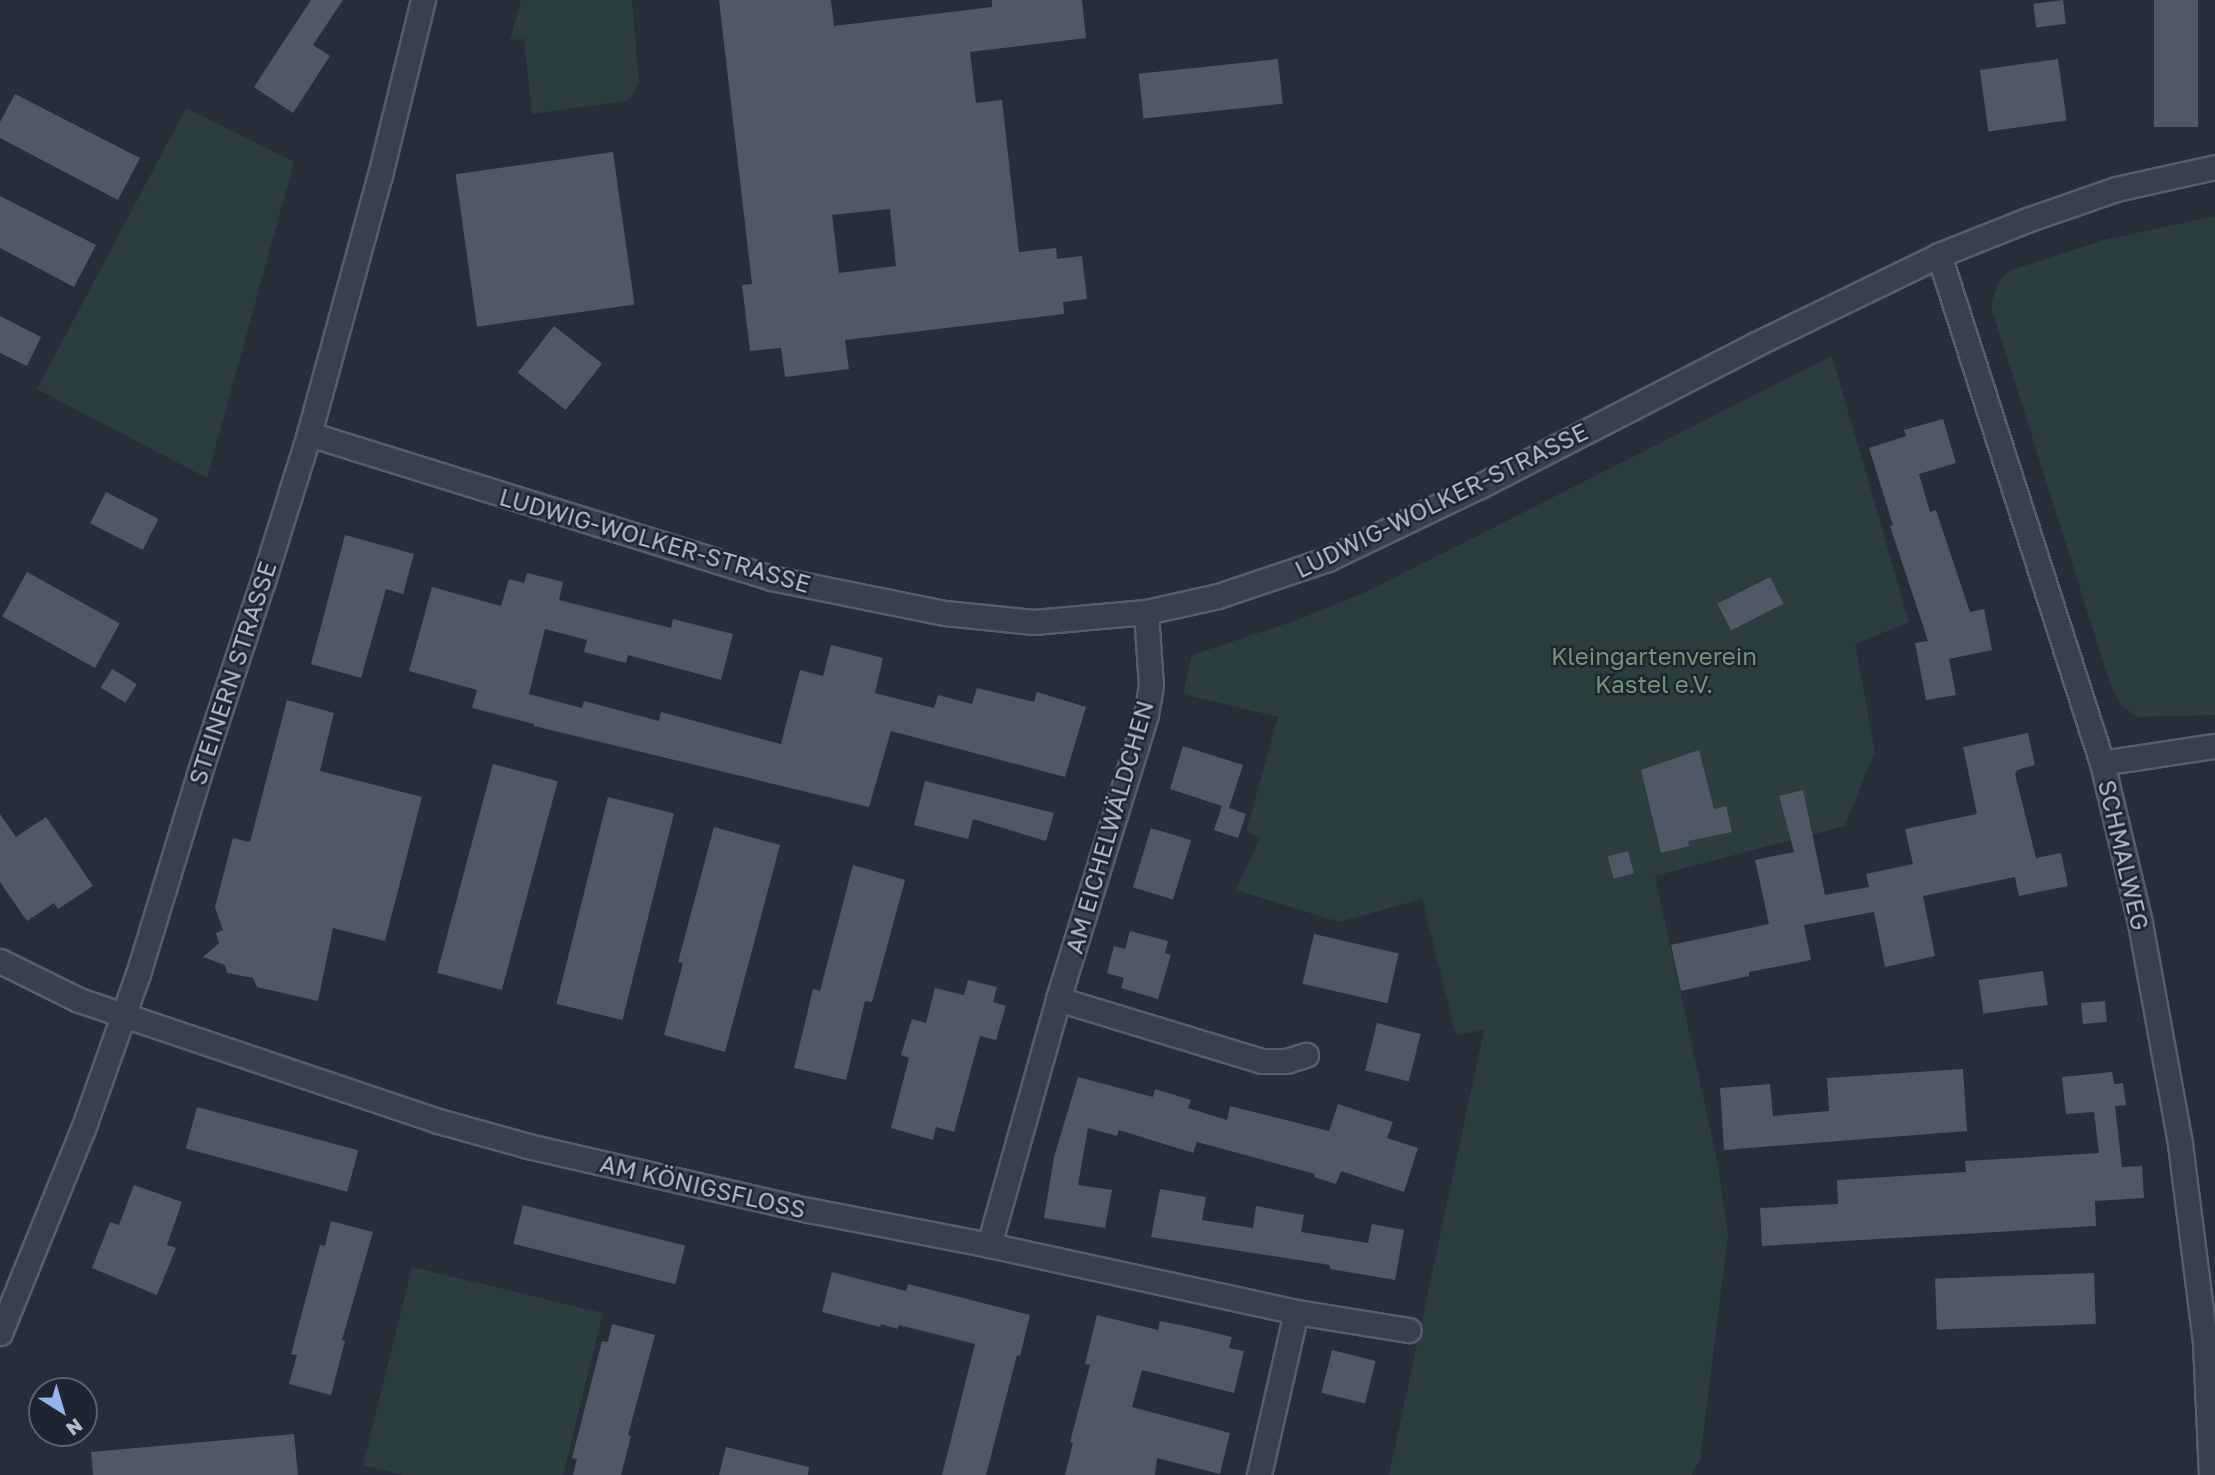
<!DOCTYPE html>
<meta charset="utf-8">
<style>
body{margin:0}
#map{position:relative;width:2215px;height:1475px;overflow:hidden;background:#262e3a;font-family:"Golos Text",sans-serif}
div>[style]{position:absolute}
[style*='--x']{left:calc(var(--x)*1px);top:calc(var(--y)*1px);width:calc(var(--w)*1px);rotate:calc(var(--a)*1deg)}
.green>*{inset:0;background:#2b3d3e}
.building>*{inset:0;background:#4f5865;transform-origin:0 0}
.roads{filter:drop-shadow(2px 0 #585e69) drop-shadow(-2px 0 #585e69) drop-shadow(0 2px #585e69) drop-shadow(0 -2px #585e69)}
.minor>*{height:23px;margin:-11.5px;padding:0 11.5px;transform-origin:11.5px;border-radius:11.5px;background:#3a404b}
span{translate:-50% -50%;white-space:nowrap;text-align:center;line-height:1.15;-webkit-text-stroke:5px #1f2530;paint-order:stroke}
.street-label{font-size:24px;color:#b5bbc6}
.park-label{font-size:24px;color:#6f9479}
.north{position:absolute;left:28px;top:1377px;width:70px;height:70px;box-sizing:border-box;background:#1f2530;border:2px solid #5b616c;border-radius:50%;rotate:143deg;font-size:19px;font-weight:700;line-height:28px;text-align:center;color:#b5bbc6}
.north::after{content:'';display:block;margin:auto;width:24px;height:32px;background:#95b3ec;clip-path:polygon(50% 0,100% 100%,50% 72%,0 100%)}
</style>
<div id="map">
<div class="green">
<div style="clip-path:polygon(521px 0,632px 0,639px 83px,632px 96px,625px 101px,532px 114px,524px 39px,510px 40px)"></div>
<div style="clip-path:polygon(186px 108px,294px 162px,207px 478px,37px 389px)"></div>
<div style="clip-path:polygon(2215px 216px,2215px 715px,2137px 717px,2121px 705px,2110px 683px,1992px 310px,1992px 301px,1999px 280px,2011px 270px,2104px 240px)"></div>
<div style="clip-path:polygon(1832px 356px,1909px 622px,1855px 644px,1875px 751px,1845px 826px,1655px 876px,1717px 1160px,1728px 1234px,1700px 1460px,1692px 1475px,1389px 1475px,1484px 1030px,1456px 1035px,1422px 899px,1339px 922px,1236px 890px,1260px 838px,1246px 832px,1278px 717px,1183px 694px,1192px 655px,1297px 620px,1364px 593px)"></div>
<div style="clip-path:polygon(412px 1267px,603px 1313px,563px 1475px,403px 1475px,363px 1465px)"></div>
</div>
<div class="building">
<div style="clip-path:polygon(311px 0,343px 0,313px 45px,330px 56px,293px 113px,254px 87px)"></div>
<div style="clip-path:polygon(evenodd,719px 0,831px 0,834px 26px,992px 7px,992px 0,1082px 0,1086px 38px,970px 52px,976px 103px,1002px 100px,1019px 252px,1056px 248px,1057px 259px,1082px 256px,1087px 299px,1063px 302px,1064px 314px,845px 340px,849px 369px,785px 377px,781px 348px,750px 351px,742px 285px,752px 284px,719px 0,890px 209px,896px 266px,839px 273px,832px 215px,890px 209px)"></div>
<div style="left:2063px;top:0;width:24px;height:30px;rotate:83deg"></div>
<div style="left:2154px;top:0;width:44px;height:127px"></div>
<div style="left:1278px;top:59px;width:45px;height:140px;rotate:84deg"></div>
<div style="left:2058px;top:59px;width:62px;height:79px;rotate:82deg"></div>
<div style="clip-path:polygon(15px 94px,140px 158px,118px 200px,0 138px,0 122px)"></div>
<div style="left:613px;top:152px;width:154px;height:159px;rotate:82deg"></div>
<div style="clip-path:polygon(0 196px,96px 245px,74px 287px,0 248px)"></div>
<div style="clip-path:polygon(0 316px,41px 337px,27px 366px,0 353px)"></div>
<div style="left:554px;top:326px;width:61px;height:59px;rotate:38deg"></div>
<div style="clip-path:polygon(1943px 419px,1956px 463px,1919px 474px,1930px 512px,1936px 510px,1970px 612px,1984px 609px,1992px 650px,1949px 659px,1956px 695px,1926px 700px,1915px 643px,1928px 641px,1890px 526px,1893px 525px,1869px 448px,1906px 436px,1904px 430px)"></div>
<div style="left:106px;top:492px;width:59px;height:35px;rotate:27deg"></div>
<div style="clip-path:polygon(345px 535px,414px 554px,403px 594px,386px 589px,361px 678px,311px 664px)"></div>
<div style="left:27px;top:572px;width:106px;height:51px;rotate:29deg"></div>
<div style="clip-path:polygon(527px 573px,563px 582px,559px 600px,671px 628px,673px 619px,733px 634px,721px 680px,628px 655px,626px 663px,584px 652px,587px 640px,545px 629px,529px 694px,582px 708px,584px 701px,659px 721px,661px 712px,781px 744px,800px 670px,823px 676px,831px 645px,883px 658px,875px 693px,934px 708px,938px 695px,972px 704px,977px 688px,1034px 702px,1037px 692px,1086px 707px,1065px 777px,891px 731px,869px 807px,534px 726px,534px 724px,472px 708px,477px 690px,409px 671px,432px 587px,501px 606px,509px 579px,524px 583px)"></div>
<div style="left:1770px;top:577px;width:30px;height:59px;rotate:63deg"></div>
<div style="left:112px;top:669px;width:29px;height:22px;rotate:31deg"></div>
<div style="clip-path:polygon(287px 700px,334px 713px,320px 771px,422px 797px,385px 941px,333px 928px,318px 1001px,257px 987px,253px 978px,227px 973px,225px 965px,203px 957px,219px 943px,216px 933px,223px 930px,215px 907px,233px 838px,250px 842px)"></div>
<div style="clip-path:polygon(2028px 733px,2035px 765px,2017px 770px,2015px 774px,2036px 858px,2061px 853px,2068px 886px,2019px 896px,2015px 877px,1923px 896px,1935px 956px,1885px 967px,1874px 912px,1804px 925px,1811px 960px,1749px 972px,1749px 976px,1681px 991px,1671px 945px,1769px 924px,1755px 860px,1794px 852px,1779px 796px,1803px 790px,1825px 895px,1869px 887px,1866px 874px,1913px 864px,1905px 829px,1977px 814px,1963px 747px)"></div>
<div style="clip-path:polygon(1183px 746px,1243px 765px,1229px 808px,1246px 814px,1238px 838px,1214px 830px,1222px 806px,1170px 789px)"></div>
<div style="clip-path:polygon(1699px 750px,1714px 809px,1726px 806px,1732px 832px,1688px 841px,1689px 846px,1661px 853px,1641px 770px)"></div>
<div style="left:493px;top:764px;width:67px;height:216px;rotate:15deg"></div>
<div style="clip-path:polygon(925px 781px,1054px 813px,1046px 841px,973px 819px,968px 839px,914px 825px)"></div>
<div style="left:608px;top:797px;width:68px;height:213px;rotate:14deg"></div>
<div style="clip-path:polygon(0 814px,16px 837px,46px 817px,93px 886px,58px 909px,54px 903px,27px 921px,0 882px)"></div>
<div style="clip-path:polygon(714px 827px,780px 845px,725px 1052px,664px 1035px,683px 963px,678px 962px)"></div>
<div style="left:1151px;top:828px;width:42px;height:62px;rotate:17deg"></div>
<div style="left:1628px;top:851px;width:23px;height:21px;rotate:75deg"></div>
<div style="clip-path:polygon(853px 865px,905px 880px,872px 1002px,865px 1001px,846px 1080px,794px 1068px,813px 989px,820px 991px)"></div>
<div style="clip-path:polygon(1130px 931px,1168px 941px,1165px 953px,1171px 955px,1158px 999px,1121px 988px,1124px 978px,1107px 973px,1114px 946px,1125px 949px)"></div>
<div style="left:1314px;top:934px;width:87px;height:51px;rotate:13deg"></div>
<div style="left:2043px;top:971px;width:34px;height:65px;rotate:82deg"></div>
<div style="clip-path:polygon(968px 980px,997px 987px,993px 1002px,1006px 1006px,996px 1040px,980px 1036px,954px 1132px,936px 1127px,933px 1140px,891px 1128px,909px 1058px,901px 1055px,912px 1019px,926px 1023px,935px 988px,964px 995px)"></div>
<div style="left:2105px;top:1001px;width:21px;height:24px;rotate:85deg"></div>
<div style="left:1377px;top:1023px;width:45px;height:49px;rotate:14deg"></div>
<div style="clip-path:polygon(1963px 1069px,1967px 1131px,1724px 1150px,1720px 1088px,1770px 1084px,1773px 1116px,1829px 1111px,1827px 1078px)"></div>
<div style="clip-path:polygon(2112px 1072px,2114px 1084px,2123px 1083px,2126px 1105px,2115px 1106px,2122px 1167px,2142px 1166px,2144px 1198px,2095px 1201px,2096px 1226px,1762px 1246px,1760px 1208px,1838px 1204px,1837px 1180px,1966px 1172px,1965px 1161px,2099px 1153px,2094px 1112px,2066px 1114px,2062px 1077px)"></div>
<div style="clip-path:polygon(1078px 1077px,1153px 1097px,1155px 1089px,1191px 1100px,1188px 1108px,1227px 1120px,1230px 1106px,1329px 1131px,1338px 1104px,1393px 1122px,1387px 1138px,1418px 1148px,1404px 1192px,1341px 1171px,1336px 1184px,1314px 1177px,1315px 1174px,1197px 1142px,1193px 1153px,1119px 1130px,1117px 1136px,1088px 1128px,1078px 1185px,1112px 1190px,1105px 1228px,1044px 1218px,1054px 1157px)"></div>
<div style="left:197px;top:1107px;width:167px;height:43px;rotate:15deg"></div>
<div style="clip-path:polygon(134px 1185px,182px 1202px,167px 1245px,176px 1248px,157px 1295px,92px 1268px,110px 1222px,119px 1225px)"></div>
<div style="clip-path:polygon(1160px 1189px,1206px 1197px,1202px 1220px,1253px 1228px,1256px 1206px,1304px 1215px,1301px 1232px,1368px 1243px,1372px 1224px,1404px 1230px,1395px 1280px,1330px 1269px,1330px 1265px,1151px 1237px)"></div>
<div style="left:523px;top:1205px;width:167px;height:40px;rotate:14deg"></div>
<div style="clip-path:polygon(331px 1221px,373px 1232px,342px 1340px,345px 1341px,331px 1395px,289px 1384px,297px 1355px,291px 1354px,320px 1245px,325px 1246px)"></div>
<div style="clip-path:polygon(832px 1272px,906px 1291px,908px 1284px,1030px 1315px,1020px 1356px,1017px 1355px,986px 1475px,942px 1475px,975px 1344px,899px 1325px,897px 1329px,881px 1324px,880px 1327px,822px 1312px)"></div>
<div style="left:2094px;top:1273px;width:51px;height:159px;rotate:88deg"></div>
<div style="clip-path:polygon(1097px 1315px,1158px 1330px,1160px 1321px,1190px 1327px,1232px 1337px,1229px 1348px,1244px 1351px,1234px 1393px,1142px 1370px,1132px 1407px,1230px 1433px,1220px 1474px,1157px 1458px,1155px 1475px,1065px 1475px,1073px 1443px,1070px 1442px,1090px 1365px,1085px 1364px)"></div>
<div style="clip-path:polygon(612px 1324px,655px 1335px,628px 1435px,631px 1436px,621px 1475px,573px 1475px,577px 1459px,572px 1458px,602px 1341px,608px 1342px)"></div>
<div style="left:1332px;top:1350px;width:45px;height:44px;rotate:14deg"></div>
<div style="clip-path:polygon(294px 1434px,298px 1475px,93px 1475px,91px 1452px)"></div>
<div style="clip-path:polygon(726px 1447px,809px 1467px,808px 1475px,719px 1475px)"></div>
</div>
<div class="roads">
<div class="minor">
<div style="--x:1939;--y:255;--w:534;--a:72.21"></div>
<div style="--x:2102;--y:763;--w:164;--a:76.6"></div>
<div style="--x:2140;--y:923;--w:225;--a:79.7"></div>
<div style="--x:2180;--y:1144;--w:201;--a:82.8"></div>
<div style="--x:2205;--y:1343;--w:132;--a:87.4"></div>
<div style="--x:309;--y:434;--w:484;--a:17.3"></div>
<div style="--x:771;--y:578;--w:177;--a:11.4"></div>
<div style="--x:945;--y:613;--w:89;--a:5.8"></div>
<div style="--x:1034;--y:622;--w:112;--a:-5.1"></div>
<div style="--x:1146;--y:612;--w:74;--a:-12.5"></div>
<div style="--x:1218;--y:596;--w:116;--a:-18.6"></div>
<div style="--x:1328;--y:559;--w:169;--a:-25.7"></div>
<div style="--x:1480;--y:486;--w:310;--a:-27.2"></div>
<div style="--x:1756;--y:344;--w:203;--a:-25.9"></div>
<div style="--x:1939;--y:255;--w:95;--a:-21.7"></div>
<div style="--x:2027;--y:220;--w:94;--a:-19.2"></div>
<div style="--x:2116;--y:189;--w:101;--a:-12.5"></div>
<div style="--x:2102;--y:763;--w:114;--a:-8.6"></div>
<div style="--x:0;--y:961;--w:88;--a:26.3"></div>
<div style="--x:79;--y:1000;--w:379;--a:18.6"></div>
<div style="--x:438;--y:1121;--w:93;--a:15.5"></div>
<div style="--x:528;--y:1146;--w:287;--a:12.9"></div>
<div style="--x:808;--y:1210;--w:184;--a:10.9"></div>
<div style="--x:989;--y:1245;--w:314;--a:12.3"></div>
<div style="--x:1296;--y:1312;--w:167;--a:102.8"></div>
<div style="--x:1058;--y:999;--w:213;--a:16.9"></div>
<div style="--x:1262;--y:1061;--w:24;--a:0"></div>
<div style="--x:1286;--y:1061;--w:21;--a:-17"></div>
<div style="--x:989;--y:1245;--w:255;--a:-74.3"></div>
<div style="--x:1058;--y:999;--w:298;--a:-72.8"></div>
<div style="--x:1146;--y:714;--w:28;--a:-80"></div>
<div style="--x:1151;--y:686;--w:74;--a:-93.9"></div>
<div style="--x:1296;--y:1312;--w:114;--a:9.1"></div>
<div style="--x:0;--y:1333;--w:220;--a:-67.9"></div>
<div style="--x:83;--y:1129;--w:164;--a:-70.5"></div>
<div style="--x:138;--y:974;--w:209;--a:-73"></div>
<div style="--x:199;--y:774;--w:203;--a:-71.7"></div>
<div style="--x:263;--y:581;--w:154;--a:-72.6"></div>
<div style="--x:309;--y:434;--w:269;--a:-74.7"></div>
<div style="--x:380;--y:175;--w:180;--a:-76.2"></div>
</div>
</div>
<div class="street-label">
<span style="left:1441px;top:500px;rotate:-26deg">LUDWIG-WOLKER-STRASSE</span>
<span style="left:655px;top:540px;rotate:16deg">LUDWIG-WOLKER-STRASSE</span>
<span style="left:232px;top:673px;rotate:-72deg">STEINERN STRASSE</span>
<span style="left:1109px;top:827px;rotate:-74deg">AM EICHELWÄLDCHEN</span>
<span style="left:2124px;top:855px;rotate:77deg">SCHMALWEG</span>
<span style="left:703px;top:1186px;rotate:13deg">AM KÖNIGSFLOSS</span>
</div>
<div class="park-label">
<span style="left:1654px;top:670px">Kleingartenverein<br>Kastel e.V.</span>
</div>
<div class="north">N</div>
</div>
